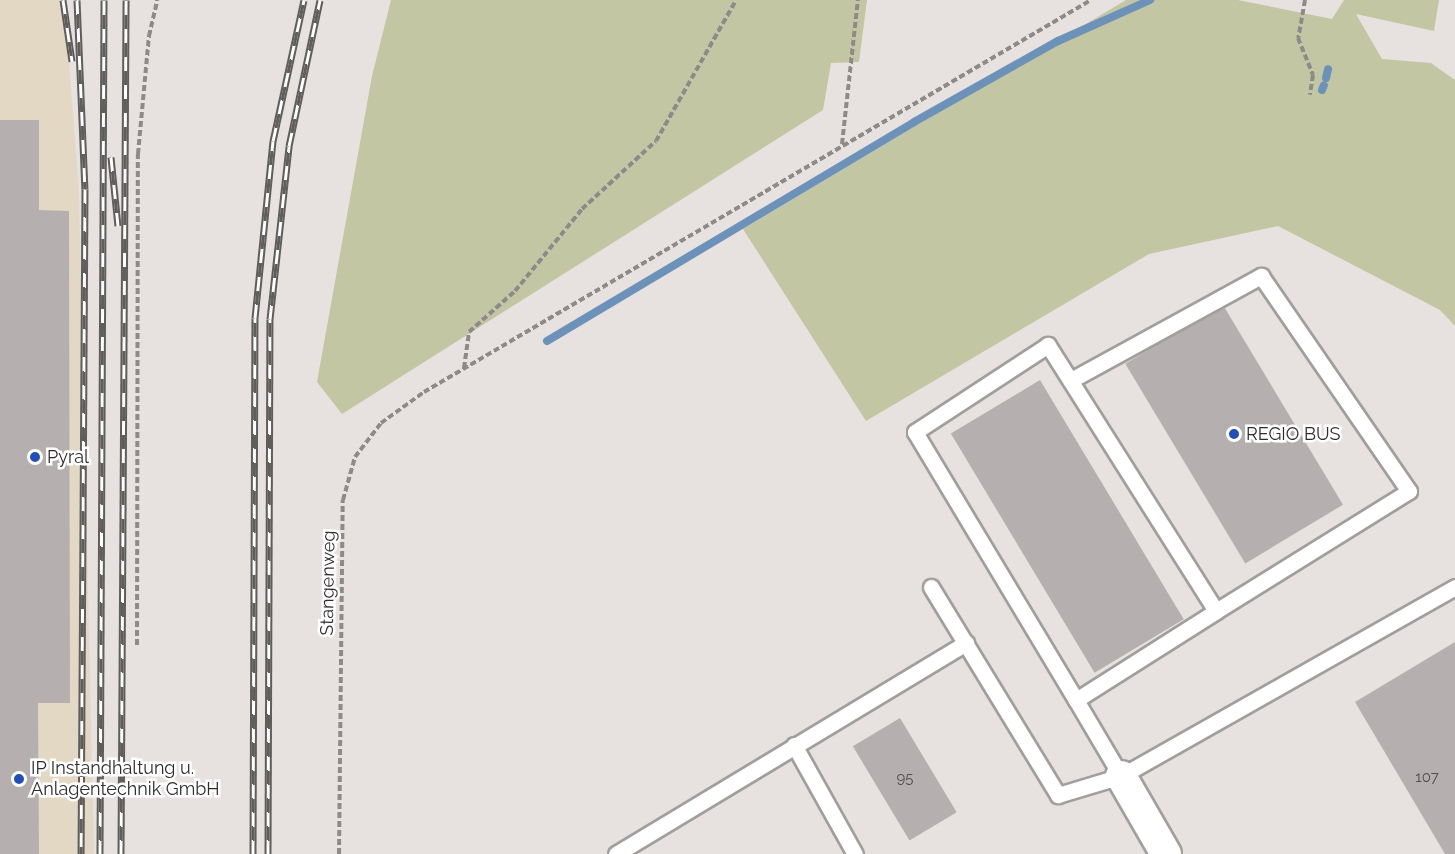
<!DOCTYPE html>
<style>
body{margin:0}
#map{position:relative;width:1455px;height:854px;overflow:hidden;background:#e7e2e0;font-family:Raleway,sans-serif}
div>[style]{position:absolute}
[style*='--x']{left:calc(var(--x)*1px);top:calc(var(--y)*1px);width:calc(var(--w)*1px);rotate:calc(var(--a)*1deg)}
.industrial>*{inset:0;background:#e3d8c4}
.green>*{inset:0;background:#c2c6a2}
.stream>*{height:8px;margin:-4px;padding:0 4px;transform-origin:4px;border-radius:4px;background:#6d92ba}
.building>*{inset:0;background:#b5b0af;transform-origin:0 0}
.path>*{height:4px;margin-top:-2px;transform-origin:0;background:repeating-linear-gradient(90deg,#8d8a89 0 6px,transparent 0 9px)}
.roads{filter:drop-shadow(2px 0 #a29e9c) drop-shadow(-2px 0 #a29e9c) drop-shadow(0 2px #a29e9c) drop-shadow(0 -2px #a29e9c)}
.service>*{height:15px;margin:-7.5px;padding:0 7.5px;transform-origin:7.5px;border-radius:7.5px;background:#fff}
.minor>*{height:30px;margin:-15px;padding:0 15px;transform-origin:15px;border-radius:15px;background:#fff}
.rail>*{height:7px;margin-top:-3.5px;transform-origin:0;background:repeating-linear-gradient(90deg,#fff 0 14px,#605e5d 0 28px);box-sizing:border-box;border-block:2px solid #605e5d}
.dots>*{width:16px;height:16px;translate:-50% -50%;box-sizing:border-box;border:3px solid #fff;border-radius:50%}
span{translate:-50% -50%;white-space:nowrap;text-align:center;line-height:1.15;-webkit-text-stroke:5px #fff;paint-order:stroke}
.number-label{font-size:15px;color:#504d4d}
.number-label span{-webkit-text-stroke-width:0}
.poi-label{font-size:18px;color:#2e2c2c}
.left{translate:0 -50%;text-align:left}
.street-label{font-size:18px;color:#2e2c2c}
</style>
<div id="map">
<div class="industrial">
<div style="clip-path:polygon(0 0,64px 0,79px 192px,94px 854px,0 854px)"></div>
</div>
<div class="green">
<div style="clip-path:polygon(391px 0,867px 0,859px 62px,831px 63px,823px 110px,342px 414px,317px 382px,372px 76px)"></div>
<div style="clip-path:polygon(1126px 0,1238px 0,1332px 19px,1344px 0,1439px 0,1434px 31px,1356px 14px,1382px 59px,1431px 63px,1455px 80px,1455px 326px,1440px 310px,1278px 226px,1149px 254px,866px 421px,743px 229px)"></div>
</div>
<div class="stream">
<div style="--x:1326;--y:78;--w:9;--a:-77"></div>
<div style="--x:1322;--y:90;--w:5;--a:-68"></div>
<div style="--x:547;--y:341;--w:427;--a:-30.8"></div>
<div style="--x:914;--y:122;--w:165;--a:-29.4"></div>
<div style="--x:1058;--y:41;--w:101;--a:-24"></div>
</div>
<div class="building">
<div style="clip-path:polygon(0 120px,39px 120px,39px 210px,69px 211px,70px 703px,38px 703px,39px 854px,0 854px)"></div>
<div style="left:1223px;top:305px;width:233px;height:114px;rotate:59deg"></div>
<div style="left:1040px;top:380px;width:279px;height:104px;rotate:59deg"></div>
<div style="clip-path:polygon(1455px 642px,1455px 854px,1445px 854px,1355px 702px)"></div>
<div style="left:900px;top:718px;width:110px;height:55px;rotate:59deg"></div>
</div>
<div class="path">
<div style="--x:1305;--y:0;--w:39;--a:100"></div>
<div style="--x:1298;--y:38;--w:40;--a:68"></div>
<div style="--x:1313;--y:75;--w:20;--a:99"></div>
<div style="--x:842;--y:144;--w:145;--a:-83.7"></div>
<div style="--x:464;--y:368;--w:36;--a:-82"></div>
<div style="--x:469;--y:332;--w:62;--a:-41.7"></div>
<div style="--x:515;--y:291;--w:106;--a:-50.7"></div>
<div style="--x:582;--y:209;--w:100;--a:-42.6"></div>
<div style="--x:656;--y:141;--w:162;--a:-60.4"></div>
<div style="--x:137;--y:645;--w:491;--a:-89.9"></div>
<div style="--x:138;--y:154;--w:119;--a:-84.7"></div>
<div style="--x:149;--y:36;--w:37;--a:-77"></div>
<div style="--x:339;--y:854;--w:354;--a:-89.4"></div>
<div style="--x:343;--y:500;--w:45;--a:-74.4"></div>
<div style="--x:355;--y:457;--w:43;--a:-52.6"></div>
<div style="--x:381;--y:423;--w:53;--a:-35.8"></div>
<div style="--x:424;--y:392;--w:774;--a:-30.44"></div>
</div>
<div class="roads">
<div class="service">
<div style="--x:1071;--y:380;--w:217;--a:-28.7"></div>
<div style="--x:1261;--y:276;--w:261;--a:55.5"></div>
<div style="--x:1409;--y:491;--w:227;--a:148.1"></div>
<div style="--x:931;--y:587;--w:244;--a:58.6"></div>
<div style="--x:1058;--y:795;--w:66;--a:-16.8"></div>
<div style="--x:1121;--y:776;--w:384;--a:-29.5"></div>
<div style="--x:1076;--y:700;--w:166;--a:-32.4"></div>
<div style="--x:1216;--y:611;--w:315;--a:-122.3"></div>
<div style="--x:1048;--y:345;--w:159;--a:146.8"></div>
<div style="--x:915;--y:432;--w:313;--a:59"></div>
<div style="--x:1076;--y:700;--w:88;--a:59.4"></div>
<div style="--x:794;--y:745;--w:125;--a:60.8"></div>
<div style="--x:616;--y:854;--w:409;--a:-31.1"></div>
</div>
<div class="minor">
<div style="--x:1121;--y:776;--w:90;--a:60"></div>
</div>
</div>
<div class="rail">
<div style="--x:63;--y:0;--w:62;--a:81.6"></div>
<div style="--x:77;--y:0;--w:189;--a:87.6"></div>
<div style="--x:85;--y:189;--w:665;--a:90.34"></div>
<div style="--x:111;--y:157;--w:69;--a:84.2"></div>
<div style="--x:100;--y:854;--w:854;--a:-89.73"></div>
<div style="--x:121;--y:854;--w:854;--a:-89.66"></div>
<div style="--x:253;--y:854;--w:536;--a:-89.79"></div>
<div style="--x:255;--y:318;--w:178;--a:-84.2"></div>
<div style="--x:273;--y:141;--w:144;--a:-77.6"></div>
<div style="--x:268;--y:854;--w:535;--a:-89.79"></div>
<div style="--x:270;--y:319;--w:174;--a:-83.7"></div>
<div style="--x:289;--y:146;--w:149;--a:-78"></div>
</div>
<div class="dots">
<div style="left:1234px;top:434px;background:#204fbc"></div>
<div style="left:35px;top:457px;background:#204fbc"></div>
<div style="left:19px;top:779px;background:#204fbc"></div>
</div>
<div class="number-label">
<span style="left:1427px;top:778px">107</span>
<span style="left:905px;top:779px">95</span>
</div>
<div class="poi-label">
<span class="left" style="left:1246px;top:434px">REGIO BUS</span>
<span class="left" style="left:47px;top:457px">Pyral</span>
<span class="left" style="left:31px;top:779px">IP Instandhaltung u.<br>Anlagentechnik GmbH</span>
</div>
<div class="street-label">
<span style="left:328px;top:583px;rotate:-89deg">Stangenweg</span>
</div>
</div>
